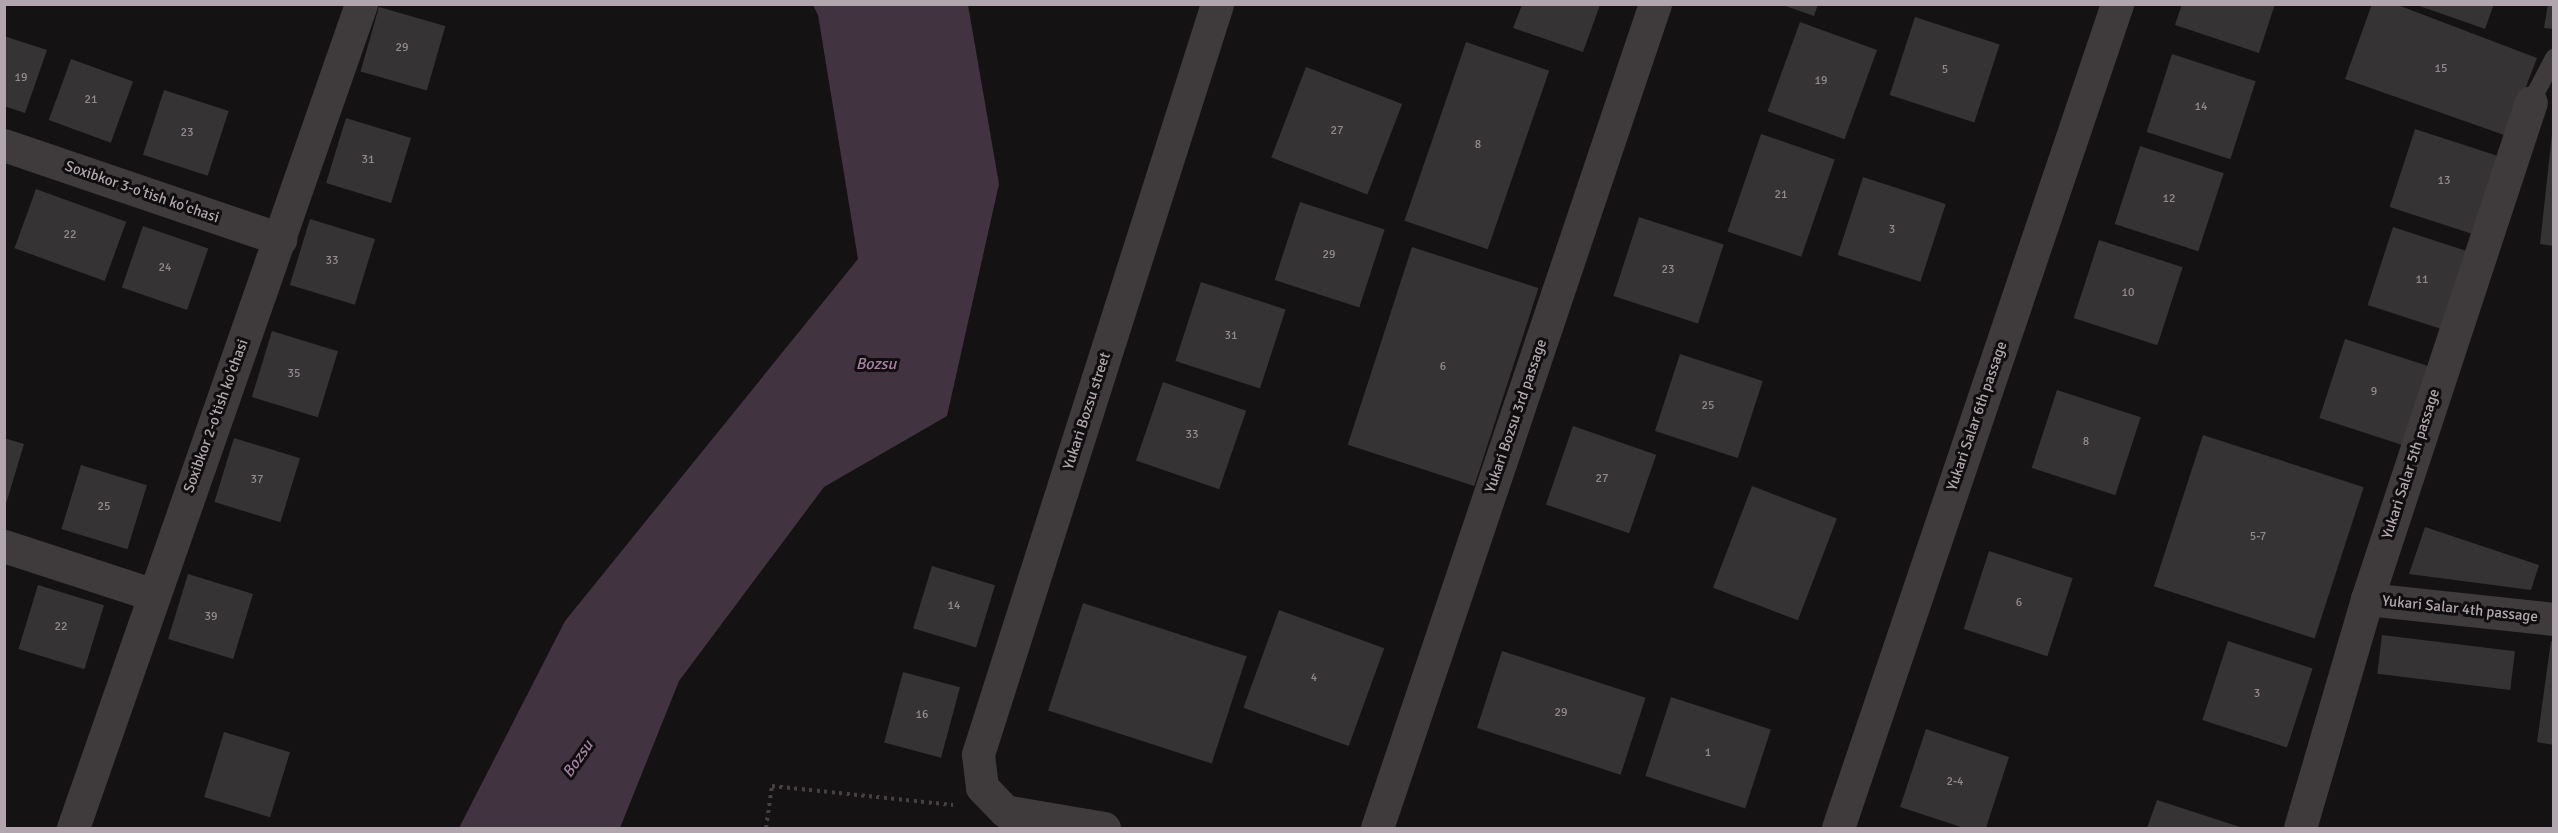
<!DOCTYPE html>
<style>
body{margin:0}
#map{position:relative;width:2558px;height:833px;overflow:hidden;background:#141213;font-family:Signika,sans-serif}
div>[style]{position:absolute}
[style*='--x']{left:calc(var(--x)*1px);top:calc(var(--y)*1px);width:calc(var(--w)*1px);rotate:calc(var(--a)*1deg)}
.water>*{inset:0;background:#423340}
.building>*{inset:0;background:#363334;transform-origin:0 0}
.path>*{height:4px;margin-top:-2px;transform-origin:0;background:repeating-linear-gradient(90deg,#464044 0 3px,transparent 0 7.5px)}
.service>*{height:18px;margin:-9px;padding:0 9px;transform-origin:9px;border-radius:9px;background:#3f3b3d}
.minor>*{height:33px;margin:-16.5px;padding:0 16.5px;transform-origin:16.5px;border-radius:16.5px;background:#3f3b3d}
span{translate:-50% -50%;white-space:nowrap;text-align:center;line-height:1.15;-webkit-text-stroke:6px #0f0d0e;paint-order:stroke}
.number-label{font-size:12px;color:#938990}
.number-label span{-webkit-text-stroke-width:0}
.street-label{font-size:15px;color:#b2a6ae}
.water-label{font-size:16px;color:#a981a5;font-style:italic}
.frame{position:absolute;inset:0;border:6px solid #b2a6ae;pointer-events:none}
</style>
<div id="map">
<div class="water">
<div style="clip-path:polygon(813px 5px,968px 5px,999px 184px,947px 416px,824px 487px,679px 681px,620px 828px,459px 828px,565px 621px,858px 259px,818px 15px)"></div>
</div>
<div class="building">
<div style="clip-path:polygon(1780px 4px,1818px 4px,1814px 16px)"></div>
<div style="clip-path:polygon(2182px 4px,2275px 4px,2259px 53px,2175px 25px)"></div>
<div style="clip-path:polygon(2372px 4px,2395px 4px,2537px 58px,2507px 136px,2345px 79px)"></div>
<div style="clip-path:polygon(2414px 4px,2494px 4px,2485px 29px)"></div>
<div style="clip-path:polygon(2548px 4px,2554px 4px,2554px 29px,2544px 28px)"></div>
<div style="clip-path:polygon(1522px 5px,1600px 5px,1583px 52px,1513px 28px)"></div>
<div style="left:379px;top:7px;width:69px;height:67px;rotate:16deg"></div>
<div style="left:1915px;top:17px;width:89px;height:82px;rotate:18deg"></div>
<div style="left:1800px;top:22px;width:82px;height:95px;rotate:20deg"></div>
<div style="clip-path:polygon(4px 36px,47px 50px,25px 113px,4px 106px)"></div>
<div style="left:1466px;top:42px;width:88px;height:189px;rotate:19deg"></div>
<div style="left:2172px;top:54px;width:88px;height:82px;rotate:18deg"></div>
<div style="left:71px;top:59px;width:66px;height:65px;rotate:20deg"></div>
<div style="left:1306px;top:67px;width:103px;height:97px;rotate:21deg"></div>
<div style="left:164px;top:90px;width:68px;height:68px;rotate:18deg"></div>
<div style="left:346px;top:118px;width:68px;height:68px;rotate:17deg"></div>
<div style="left:2415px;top:129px;width:88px;height:82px;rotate:18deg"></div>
<div style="left:1761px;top:134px;width:78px;height:103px;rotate:19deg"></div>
<div style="clip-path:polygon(2552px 134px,2554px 134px,2554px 246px,2540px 244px)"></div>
<div style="left:2140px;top:146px;width:88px;height:82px;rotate:18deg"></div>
<div style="left:1863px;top:177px;width:87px;height:82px;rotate:18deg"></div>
<div style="left:36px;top:189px;width:96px;height:63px;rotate:20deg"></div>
<div style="left:1300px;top:202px;width:89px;height:82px;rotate:18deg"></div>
<div style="left:1639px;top:217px;width:89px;height:83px;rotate:18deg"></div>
<div style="left:310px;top:219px;width:68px;height:69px;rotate:17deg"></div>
<div style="left:143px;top:226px;width:69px;height:65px;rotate:19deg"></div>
<div style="left:2393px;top:227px;width:88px;height:82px;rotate:18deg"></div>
<div style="left:2099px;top:240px;width:88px;height:82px;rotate:18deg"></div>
<div style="left:1412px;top:247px;width:133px;height:208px;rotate:18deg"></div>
<div style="left:1201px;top:282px;width:89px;height:83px;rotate:18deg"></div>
<div style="left:272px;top:331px;width:69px;height:69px;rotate:17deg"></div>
<div style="left:2345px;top:339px;width:89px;height:83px;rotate:18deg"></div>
<div style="left:1680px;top:354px;width:87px;height:81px;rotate:18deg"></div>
<div style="left:1163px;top:382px;width:88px;height:83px;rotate:19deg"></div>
<div style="left:2057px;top:390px;width:88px;height:82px;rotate:18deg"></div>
<div style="left:1573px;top:426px;width:88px;height:83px;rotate:19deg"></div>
<div style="left:2203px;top:435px;width:169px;height:159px;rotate:18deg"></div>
<div style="clip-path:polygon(4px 438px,24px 444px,5px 507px,4px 507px)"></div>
<div style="left:234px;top:438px;width:69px;height:67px;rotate:17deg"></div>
<div style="left:81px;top:465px;width:69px;height:67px;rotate:17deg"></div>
<div style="left:1752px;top:486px;width:91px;height:109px;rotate:21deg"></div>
<div style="clip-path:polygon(2425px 527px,2539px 565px,2531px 590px,2409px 574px)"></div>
<div style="left:1989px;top:551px;width:88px;height:82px;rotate:18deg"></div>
<div style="left:932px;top:566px;width:66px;height:65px;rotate:17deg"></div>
<div style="left:188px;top:574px;width:68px;height:68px;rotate:17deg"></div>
<div style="left:38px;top:585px;width:69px;height:67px;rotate:17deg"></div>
<div style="left:1083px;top:603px;width:172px;height:113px;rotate:18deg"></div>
<div style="left:1279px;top:610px;width:112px;height:104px;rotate:20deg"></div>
<div style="left:2382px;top:635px;width:134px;height:39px;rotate:7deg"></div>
<div style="left:2228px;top:641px;width:89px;height:83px;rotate:18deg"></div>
<div style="clip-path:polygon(2551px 641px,2554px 641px,2554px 745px,2537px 742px)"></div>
<div style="left:1502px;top:651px;width:151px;height:81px;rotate:18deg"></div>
<div style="left:903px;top:672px;width:59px;height:73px;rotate:15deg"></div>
<div style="left:1671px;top:697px;width:105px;height:83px;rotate:18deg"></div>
<div style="clip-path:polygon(1926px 729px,2009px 757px,1986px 828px,1964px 828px,1900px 807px)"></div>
<div style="left:224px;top:732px;width:69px;height:68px;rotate:17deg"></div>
<div style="clip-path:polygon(2157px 800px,2243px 828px,2147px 828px)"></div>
</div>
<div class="path">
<div style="--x:766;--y:828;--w:42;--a:-81.9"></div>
<div style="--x:772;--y:786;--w:182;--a:6"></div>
</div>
<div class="service">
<div style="--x:2531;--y:102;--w:50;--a:-62.4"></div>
</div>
<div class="minor">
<div style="--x:4;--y:145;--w:292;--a:18.8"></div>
<div style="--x:4;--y:546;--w:155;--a:18.1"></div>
<div style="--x:2367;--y:599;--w:188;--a:6.1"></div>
<div style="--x:73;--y:828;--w:873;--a:-70.73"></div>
<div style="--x:1104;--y:828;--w:100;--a:-170.3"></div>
<div style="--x:1005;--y:811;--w:33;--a:-134"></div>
<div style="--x:982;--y:787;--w:33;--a:-97"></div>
<div style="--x:978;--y:754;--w:787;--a:-72.32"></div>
<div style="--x:1377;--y:828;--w:870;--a:-71.36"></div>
<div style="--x:1838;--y:828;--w:870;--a:-71.29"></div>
<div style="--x:2300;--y:828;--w:239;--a:-73.7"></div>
<div style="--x:2367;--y:599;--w:523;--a:-71.74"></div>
</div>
<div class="number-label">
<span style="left:402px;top:48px">29</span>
<span style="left:2441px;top:69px">15</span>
<span style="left:1945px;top:70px">5</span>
<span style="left:21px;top:78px">19</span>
<span style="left:1821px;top:81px">19</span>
<span style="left:91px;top:100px">21</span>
<span style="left:2201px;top:107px">14</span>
<span style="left:1337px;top:131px">27</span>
<span style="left:187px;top:133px">23</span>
<span style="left:1478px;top:145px">8</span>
<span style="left:368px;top:160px">31</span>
<span style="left:2444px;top:181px">13</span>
<span style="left:1781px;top:195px">21</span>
<span style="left:2169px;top:199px">12</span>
<span style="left:1892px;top:230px">3</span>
<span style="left:70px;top:235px">22</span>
<span style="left:1329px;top:255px">29</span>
<span style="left:332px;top:261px">33</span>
<span style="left:165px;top:268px">24</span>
<span style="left:1668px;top:270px">23</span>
<span style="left:2422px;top:280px">11</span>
<span style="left:2128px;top:293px">10</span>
<span style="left:1231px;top:336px">31</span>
<span style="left:1443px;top:367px">6</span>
<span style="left:294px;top:374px">35</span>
<span style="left:2374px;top:392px">9</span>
<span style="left:1708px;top:406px">25</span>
<span style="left:1192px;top:435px">33</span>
<span style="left:2086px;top:442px">8</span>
<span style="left:1602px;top:479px">27</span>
<span style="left:257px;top:480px">37</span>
<span style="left:104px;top:507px">25</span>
<span style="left:2258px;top:537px">5-7</span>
<span style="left:2019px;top:603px">6</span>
<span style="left:954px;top:606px">14</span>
<span style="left:211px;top:617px">39</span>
<span style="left:61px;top:627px">22</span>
<span style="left:1314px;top:678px">4</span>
<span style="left:2257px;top:694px">3</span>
<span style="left:1561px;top:713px">29</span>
<span style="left:922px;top:715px">16</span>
<span style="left:1708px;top:753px">1</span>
<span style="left:1955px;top:782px">2-4</span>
</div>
<div class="street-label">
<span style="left:142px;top:192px;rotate:19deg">Soxibkor 3-o'tish ko'chasi</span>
<span style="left:1087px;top:411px;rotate:-72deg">Yukari Bozsu street</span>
<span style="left:216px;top:416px;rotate:-70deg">Soxibkor 2-o'tish ko'chasi</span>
<span style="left:1516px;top:416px;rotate:-71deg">Yukari Bozsu 3rd passage</span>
<span style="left:1977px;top:416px;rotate:-71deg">Yukari Salar 6th passage</span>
<span style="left:2411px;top:464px;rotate:-72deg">Yukari Salar 5th passage</span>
<span style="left:2460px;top:609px;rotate:6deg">Yukari Salar 4th passage</span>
</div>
<div class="water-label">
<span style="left:876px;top:364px">Bozsu</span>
<span style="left:578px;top:759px;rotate:-55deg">Bozsu</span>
</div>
<div class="frame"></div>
</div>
